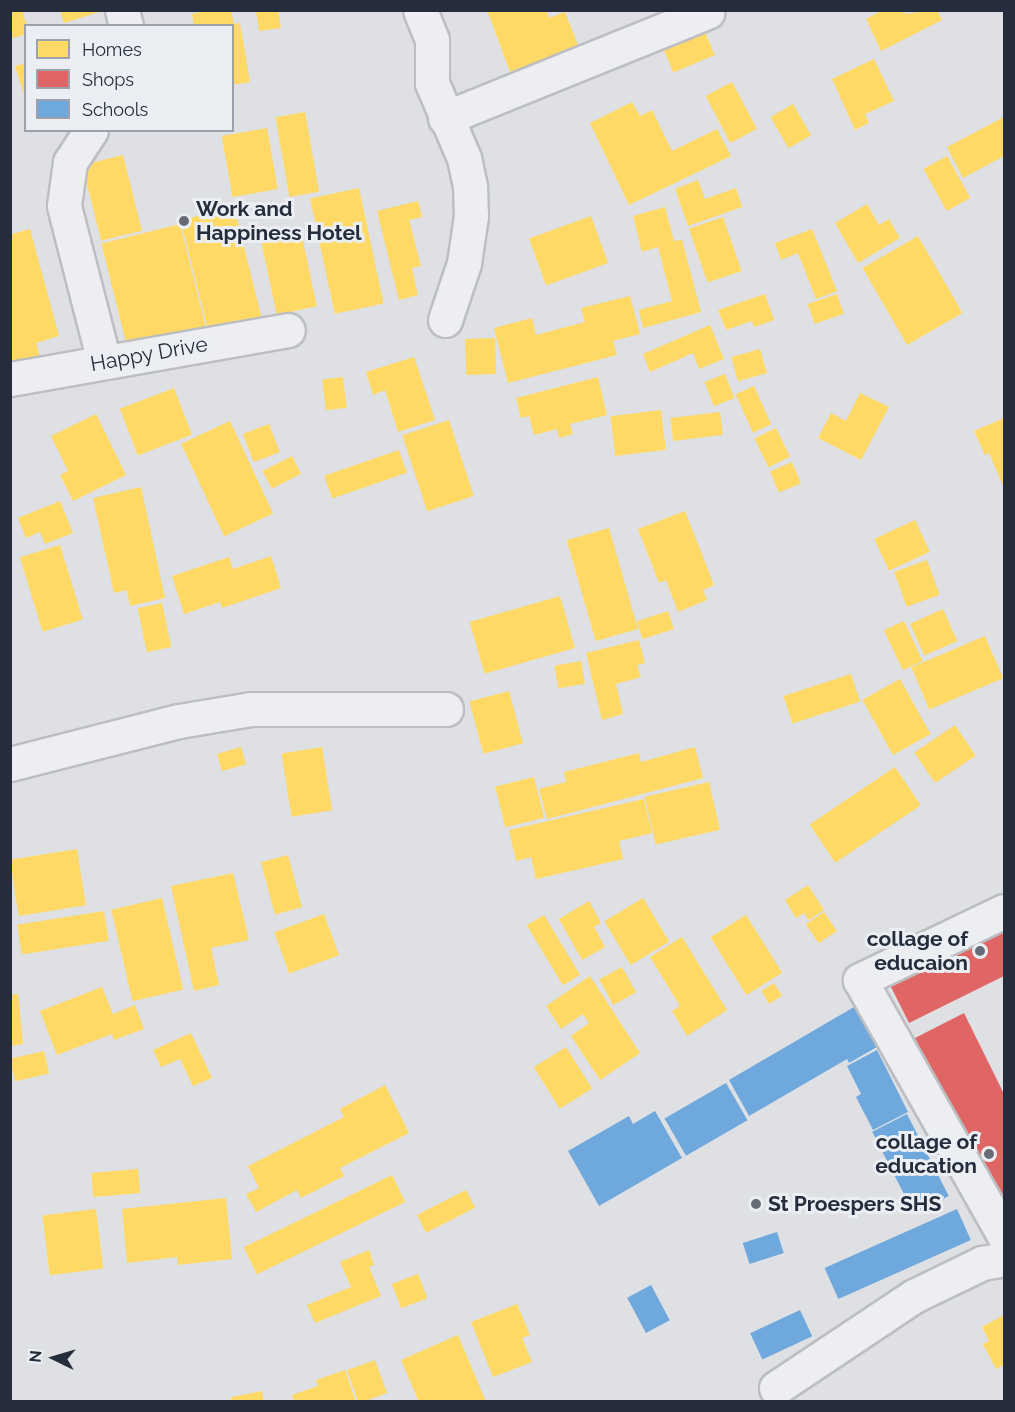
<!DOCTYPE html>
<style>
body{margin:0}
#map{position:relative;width:1015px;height:1412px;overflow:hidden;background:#dee0e3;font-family:Raleway,sans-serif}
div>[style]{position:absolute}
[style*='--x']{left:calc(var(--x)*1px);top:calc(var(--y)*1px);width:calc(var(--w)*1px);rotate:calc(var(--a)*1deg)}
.homes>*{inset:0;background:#ffd966;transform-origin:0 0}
.shops>*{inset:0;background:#e06666}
.schools>*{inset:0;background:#6fa8dc;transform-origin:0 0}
.roads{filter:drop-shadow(2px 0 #bcbec1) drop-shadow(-2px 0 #bcbec1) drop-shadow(0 2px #bcbec1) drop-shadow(0 -2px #bcbec1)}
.minor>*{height:33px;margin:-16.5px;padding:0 16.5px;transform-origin:16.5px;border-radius:16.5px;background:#edeef1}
.dots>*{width:16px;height:16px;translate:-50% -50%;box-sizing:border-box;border:3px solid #ebeff4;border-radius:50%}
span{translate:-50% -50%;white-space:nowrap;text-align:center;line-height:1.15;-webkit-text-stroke:6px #ebeff4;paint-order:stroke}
.poi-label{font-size:21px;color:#252d3d;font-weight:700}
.left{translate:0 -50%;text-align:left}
.right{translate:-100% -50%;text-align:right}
.street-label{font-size:21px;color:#252d3d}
.frame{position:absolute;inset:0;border:12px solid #252d3d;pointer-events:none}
.legend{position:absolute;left:24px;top:24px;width:210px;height:108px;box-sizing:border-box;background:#ebeff4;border:2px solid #9ca1ab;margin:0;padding:8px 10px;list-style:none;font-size:18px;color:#252d3d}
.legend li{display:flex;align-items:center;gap:12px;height:30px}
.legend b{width:30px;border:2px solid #9ca1ab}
.north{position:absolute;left:24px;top:1328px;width:60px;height:60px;-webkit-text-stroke:4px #ebeff4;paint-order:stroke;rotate:275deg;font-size:16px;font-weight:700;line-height:24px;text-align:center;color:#252d3d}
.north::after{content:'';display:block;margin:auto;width:21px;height:27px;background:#252d3d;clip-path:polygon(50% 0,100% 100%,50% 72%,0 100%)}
</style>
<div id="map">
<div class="homes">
<div style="clip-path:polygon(10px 10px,22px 10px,27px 26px,26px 34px,10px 39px)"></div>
<div style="clip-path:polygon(60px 10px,102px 10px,102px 11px,64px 23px)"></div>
<div style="clip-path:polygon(211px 10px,231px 10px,234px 24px,240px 23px,250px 82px,232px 85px,232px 26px,194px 26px,192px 14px)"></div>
<div style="clip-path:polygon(256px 10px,278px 10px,281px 28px,259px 31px)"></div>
<div style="clip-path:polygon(487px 10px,546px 10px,549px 18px,565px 12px,581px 53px,513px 80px)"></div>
<div style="clip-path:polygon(883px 10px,903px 10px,905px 14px,937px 10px,942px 20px,881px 51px,866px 19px)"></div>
<div style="left:705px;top:32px;width:25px;height:45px;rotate:67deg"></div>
<div style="clip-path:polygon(874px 59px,894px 101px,865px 114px,869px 123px,855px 130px,832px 79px)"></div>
<div style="clip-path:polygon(26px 63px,26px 98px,25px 98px,15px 66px)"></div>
<div style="left:732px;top:82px;width:53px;height:30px;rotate:62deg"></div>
<div style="clip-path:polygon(632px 102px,640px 116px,652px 110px,672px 151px,717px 129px,731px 156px,629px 205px,590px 123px)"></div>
<div style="left:793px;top:104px;width:36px;height:26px;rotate:60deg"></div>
<div style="left:305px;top:112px;width:81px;height:30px;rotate:80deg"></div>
<div style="clip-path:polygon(1004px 117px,1004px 156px,963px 178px,947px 147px)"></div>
<div style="left:267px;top:128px;width:62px;height:46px;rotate:80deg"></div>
<div style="left:123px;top:155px;width:78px;height:42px;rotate:76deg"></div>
<div style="left:947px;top:156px;width:48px;height:27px;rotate:61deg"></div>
<div style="clip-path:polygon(698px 180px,705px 199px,736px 188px,742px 207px,688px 226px,675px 189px)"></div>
<div style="left:359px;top:188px;width:118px;height:50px;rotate:78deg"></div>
<div style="clip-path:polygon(418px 201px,422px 217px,409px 220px,421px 266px,412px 268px,418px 295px,399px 300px,377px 211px)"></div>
<div style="clip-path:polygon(867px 204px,879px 225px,889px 219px,900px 238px,858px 263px,835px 223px)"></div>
<div style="left:234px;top:207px;width:115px;height:55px;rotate:76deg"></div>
<div style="clip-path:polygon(665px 207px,674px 241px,682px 240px,701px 312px,643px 328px,639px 310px,672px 301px,658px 247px,642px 252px,633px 216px)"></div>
<div style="left:591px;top:216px;width:50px;height:66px;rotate:70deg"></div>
<div style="left:723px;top:217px;width:57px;height:36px;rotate:71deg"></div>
<div style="left:180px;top:224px;width:111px;height:81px;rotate:76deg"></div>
<div style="left:300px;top:227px;width:81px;height:41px;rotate:78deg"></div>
<div style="clip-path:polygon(30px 229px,59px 336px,36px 343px,41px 361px,14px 369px,10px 355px,10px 230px,12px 234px)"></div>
<div style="clip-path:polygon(812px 229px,837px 291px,816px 299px,798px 253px,781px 260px,775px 243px)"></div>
<div style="left:918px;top:236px;width:89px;height:64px;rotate:60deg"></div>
<div style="clip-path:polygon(765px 294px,774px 320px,754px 327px,752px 321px,726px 330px,718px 310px)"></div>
<div style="left:837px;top:294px;width:21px;height:31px;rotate:71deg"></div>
<div style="clip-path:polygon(630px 296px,640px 334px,613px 341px,617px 355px,508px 383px,494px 328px,532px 318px,536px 335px,585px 322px,581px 308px)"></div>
<div style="clip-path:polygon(710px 325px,724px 359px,699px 369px,693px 353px,650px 372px,643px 354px)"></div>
<div style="left:495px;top:338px;width:36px;height:30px;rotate:88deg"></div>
<div style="left:760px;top:349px;width:25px;height:30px;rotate:74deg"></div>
<div style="clip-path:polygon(414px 357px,435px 420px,398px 432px,385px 390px,373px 395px,366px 372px)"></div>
<div style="left:725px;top:374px;width:26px;height:22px;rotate:69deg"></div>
<div style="left:343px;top:377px;width:31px;height:21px;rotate:83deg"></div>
<div style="clip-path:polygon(598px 377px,607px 415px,570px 424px,573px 434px,559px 438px,557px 429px,534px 435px,529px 416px,521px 418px,516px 398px)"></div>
<div style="left:754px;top:386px;width:42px;height:20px;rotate:66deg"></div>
<div style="left:174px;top:388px;width:50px;height:58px;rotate:69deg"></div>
<div style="clip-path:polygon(860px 393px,889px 407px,861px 460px,818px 438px,831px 413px,846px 421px)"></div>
<div style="left:661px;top:410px;width:40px;height:51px;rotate:83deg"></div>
<div style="left:720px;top:412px;width:23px;height:50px;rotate:83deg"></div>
<div style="clip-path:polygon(96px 414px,126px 475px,73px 501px,60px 475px,68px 471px,51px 436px)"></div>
<div style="clip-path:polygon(1004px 418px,1004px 488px,989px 453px,985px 455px,974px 431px)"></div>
<div style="left:449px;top:420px;width:80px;height:49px;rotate:72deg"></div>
<div style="left:230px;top:421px;width:102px;height:54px;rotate:65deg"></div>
<div style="left:269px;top:424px;width:30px;height:28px;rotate:69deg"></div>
<div style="left:776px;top:428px;width:32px;height:24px;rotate:64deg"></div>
<div style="left:399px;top:450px;width:24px;height:79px;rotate:71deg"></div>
<div style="left:292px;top:456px;width:20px;height:33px;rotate:63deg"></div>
<div style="left:792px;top:462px;width:23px;height:24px;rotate:67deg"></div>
<div style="clip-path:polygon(141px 487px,165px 598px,130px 606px,127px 590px,114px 593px,93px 498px)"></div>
<div style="clip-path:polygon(60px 501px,73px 533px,45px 544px,40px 532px,26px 538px,18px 518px)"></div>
<div style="clip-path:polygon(685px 511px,714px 585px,703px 590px,707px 600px,678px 612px,666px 580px,659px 583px,638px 529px)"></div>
<div style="left:915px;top:520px;width:35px;height:45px;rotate:65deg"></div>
<div style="left:609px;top:528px;width:105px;height:44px;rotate:74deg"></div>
<div style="left:60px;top:545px;width:78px;height:42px;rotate:73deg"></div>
<div style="clip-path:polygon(271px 556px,281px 588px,222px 608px,220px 602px,184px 614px,172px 576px,229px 557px,233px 569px)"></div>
<div style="left:927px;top:560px;width:37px;height:35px;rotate:70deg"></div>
<div style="left:560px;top:596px;width:54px;height:94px;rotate:74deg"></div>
<div style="left:162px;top:603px;width:45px;height:25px;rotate:78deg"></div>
<div style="left:943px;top:609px;width:35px;height:36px;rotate:66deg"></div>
<div style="left:668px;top:611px;width:19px;height:33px;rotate:72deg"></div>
<div style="left:904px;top:621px;width:44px;height:22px;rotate:65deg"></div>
<div style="left:985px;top:636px;width:46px;height:80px;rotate:67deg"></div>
<div style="clip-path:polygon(639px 640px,645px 663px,637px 665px,641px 677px,616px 684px,623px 714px,602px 720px,586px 653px)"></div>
<div style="left:581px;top:661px;width:23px;height:27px;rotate:80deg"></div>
<div style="left:851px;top:674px;width:29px;height:71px;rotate:72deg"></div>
<div style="left:900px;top:679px;width:63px;height:43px;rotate:61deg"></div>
<div style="left:509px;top:691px;width:54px;height:41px;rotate:75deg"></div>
<div style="left:955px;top:725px;width:37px;height:49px;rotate:56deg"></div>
<div style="left:241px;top:747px;width:18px;height:25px;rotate:74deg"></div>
<div style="left:322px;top:747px;width:64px;height:41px;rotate:81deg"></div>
<div style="clip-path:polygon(695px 747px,703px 778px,547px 819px,539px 789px,566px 782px,564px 772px,639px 753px,641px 762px)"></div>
<div style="left:895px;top:767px;width:46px;height:103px;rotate:56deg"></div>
<div style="left:534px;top:777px;width:42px;height:40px;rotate:76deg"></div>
<div style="left:709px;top:782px;width:49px;height:66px;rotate:77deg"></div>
<div style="clip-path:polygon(644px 799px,652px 833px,619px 841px,623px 859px,536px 879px,531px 857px,516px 861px,509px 830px)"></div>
<div style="left:77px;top:849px;width:57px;height:68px;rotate:81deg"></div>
<div style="left:288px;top:855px;width:54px;height:28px;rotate:75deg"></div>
<div style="clip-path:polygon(233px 873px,249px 940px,211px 948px,219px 985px,194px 991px,171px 886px)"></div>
<div style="clip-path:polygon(808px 885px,824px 910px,809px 920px,804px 913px,796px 918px,785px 900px)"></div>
<div style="left:162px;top:898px;width:94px;height:52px;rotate:77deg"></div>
<div style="left:643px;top:898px;width:51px;height:45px;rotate:59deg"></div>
<div style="clip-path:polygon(589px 901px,601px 923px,594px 927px,605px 947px,582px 960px,559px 919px)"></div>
<div style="left:104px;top:911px;width:30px;height:88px;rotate:81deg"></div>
<div style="left:824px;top:912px;width:23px;height:22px;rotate:56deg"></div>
<div style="left:324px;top:914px;width:44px;height:53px;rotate:70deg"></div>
<div style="left:544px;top:915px;width:70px;height:20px;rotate:59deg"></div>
<div style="left:746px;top:915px;width:68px;height:42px;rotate:58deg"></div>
<div style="clip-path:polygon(682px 937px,727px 1010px,687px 1036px,672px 1011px,680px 1006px,650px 957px)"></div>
<div style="left:622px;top:967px;width:29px;height:26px;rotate:61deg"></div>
<div style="clip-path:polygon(590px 976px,640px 1053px,600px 1080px,571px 1036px,589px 1023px,583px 1014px,561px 1029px,546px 1006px)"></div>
<div style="left:774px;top:983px;width:15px;height:15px;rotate:58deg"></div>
<div style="clip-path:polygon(102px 987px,113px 1014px,135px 1005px,144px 1029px,114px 1040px,112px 1034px,57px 1055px,40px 1011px)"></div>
<div style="clip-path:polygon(18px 994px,23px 1044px,10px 1046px,10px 995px)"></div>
<div style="clip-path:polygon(191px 1033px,212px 1078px,193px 1086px,180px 1059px,161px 1067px,153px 1050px)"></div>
<div style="left:566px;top:1047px;width:49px;height:38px;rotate:58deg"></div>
<div style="left:44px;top:1051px;width:23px;height:35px;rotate:77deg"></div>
<div style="clip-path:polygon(385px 1085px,409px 1133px,340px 1168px,344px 1176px,301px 1198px,297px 1190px,256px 1212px,246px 1194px,259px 1188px,248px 1166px,344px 1117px,340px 1109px)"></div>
<div style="left:138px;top:1169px;width:24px;height:47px;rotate:85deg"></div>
<div style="left:392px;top:1175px;width:30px;height:165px;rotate:64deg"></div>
<div style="left:466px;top:1190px;width:20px;height:55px;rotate:63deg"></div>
<div style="clip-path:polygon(226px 1198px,232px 1259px,178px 1265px,177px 1257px,127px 1263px,122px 1209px)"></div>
<div style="left:96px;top:1209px;width:60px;height:54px;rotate:83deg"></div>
<div style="clip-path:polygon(369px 1250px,374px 1265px,369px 1267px,381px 1296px,315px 1323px,307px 1305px,351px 1287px,340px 1262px)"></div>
<div style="left:418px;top:1274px;width:26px;height:28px;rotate:69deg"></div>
<div style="clip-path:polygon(517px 1304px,530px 1335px,522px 1338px,532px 1362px,493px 1377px,471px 1322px)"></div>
<div style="clip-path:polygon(1004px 1315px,1004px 1365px,996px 1369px,983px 1344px,989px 1341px,982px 1327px)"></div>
<div style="clip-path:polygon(458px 1335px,486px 1402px,419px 1402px,401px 1360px)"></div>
<div style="left:375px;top:1360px;width:35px;height:30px;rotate:70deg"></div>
<div style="clip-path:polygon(345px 1370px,356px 1402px,294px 1402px,292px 1395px,318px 1386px,316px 1380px)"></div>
<div style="clip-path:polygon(262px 1391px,264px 1402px,231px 1402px,231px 1397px)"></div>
</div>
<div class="shops">
<div style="clip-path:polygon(1004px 926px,1004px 976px,909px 1023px,889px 983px)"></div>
<div style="clip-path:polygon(964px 1013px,1004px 1094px,1004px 1214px,915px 1038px)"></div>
</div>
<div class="schools">
<div style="clip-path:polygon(854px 1007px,877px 1047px,849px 1063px,847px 1059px,749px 1116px,729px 1080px)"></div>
<div style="clip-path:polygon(877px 1050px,908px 1112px,873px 1130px,856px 1097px,861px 1094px,847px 1066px)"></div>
<div style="left:726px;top:1083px;width:43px;height:71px;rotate:60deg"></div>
<div style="clip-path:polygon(655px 1111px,682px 1158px,599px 1206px,568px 1151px,629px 1116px,633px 1124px)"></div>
<div style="left:907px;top:1114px;width:92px;height:39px;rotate:63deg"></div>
<div style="left:957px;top:1209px;width:34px;height:145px;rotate:66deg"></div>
<div style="left:777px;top:1232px;width:22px;height:36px;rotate:72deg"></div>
<div style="left:651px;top:1285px;width:40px;height:27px;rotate:62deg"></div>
<div style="left:800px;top:1310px;width:29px;height:55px;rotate:65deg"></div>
</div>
<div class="roads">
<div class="minor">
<div style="--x:122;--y:10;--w:16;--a:76"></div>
<div style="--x:420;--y:10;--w:32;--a:68"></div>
<div style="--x:432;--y:40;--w:43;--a:90"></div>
<div style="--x:432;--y:83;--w:82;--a:66.9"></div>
<div style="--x:464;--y:158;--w:30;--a:78"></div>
<div style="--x:470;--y:187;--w:29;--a:88"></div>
<div style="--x:471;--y:216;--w:48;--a:98.5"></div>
<div style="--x:464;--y:263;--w:60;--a:108.4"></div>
<div style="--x:445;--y:118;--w:283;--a:-22"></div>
<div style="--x:91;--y:130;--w:38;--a:123"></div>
<div style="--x:70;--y:162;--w:44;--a:97.8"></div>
<div style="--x:64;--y:206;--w:161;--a:75.6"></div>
<div style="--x:10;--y:379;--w:282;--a:-10"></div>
<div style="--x:10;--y:764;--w:174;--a:-14.3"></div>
<div style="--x:179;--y:721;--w:73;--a:-9.5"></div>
<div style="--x:251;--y:709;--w:195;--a:0"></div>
<div style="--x:1004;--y:911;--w:160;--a:154.4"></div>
<div style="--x:860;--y:980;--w:294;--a:60.6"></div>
<div style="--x:776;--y:1388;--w:166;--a:-33.7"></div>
<div style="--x:914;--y:1296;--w:76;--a:-25.9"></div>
<div style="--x:982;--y:1263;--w:22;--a:-10"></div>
</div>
</div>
<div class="dots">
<div style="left:184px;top:221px;background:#666c77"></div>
<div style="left:980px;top:951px;background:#666c77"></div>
<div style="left:989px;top:1154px;background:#666c77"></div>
<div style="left:756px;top:1204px;background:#666c77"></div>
</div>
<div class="poi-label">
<span class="left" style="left:196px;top:221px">Work and<br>Happiness Hotel</span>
<span class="right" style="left:968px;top:951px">collage of<br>educaion</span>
<span class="right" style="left:977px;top:1154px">collage of<br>education</span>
<span class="left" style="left:768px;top:1204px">St Proespers SHS</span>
</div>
<div class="street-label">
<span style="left:149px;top:354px;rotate:-10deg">Happy Drive</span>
</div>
<div class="frame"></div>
<ul class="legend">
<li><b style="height:16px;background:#ffd966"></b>Homes</li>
<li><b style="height:16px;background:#e06666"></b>Shops</li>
<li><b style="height:16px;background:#6fa8dc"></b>Schools</li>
</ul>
<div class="north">N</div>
</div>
